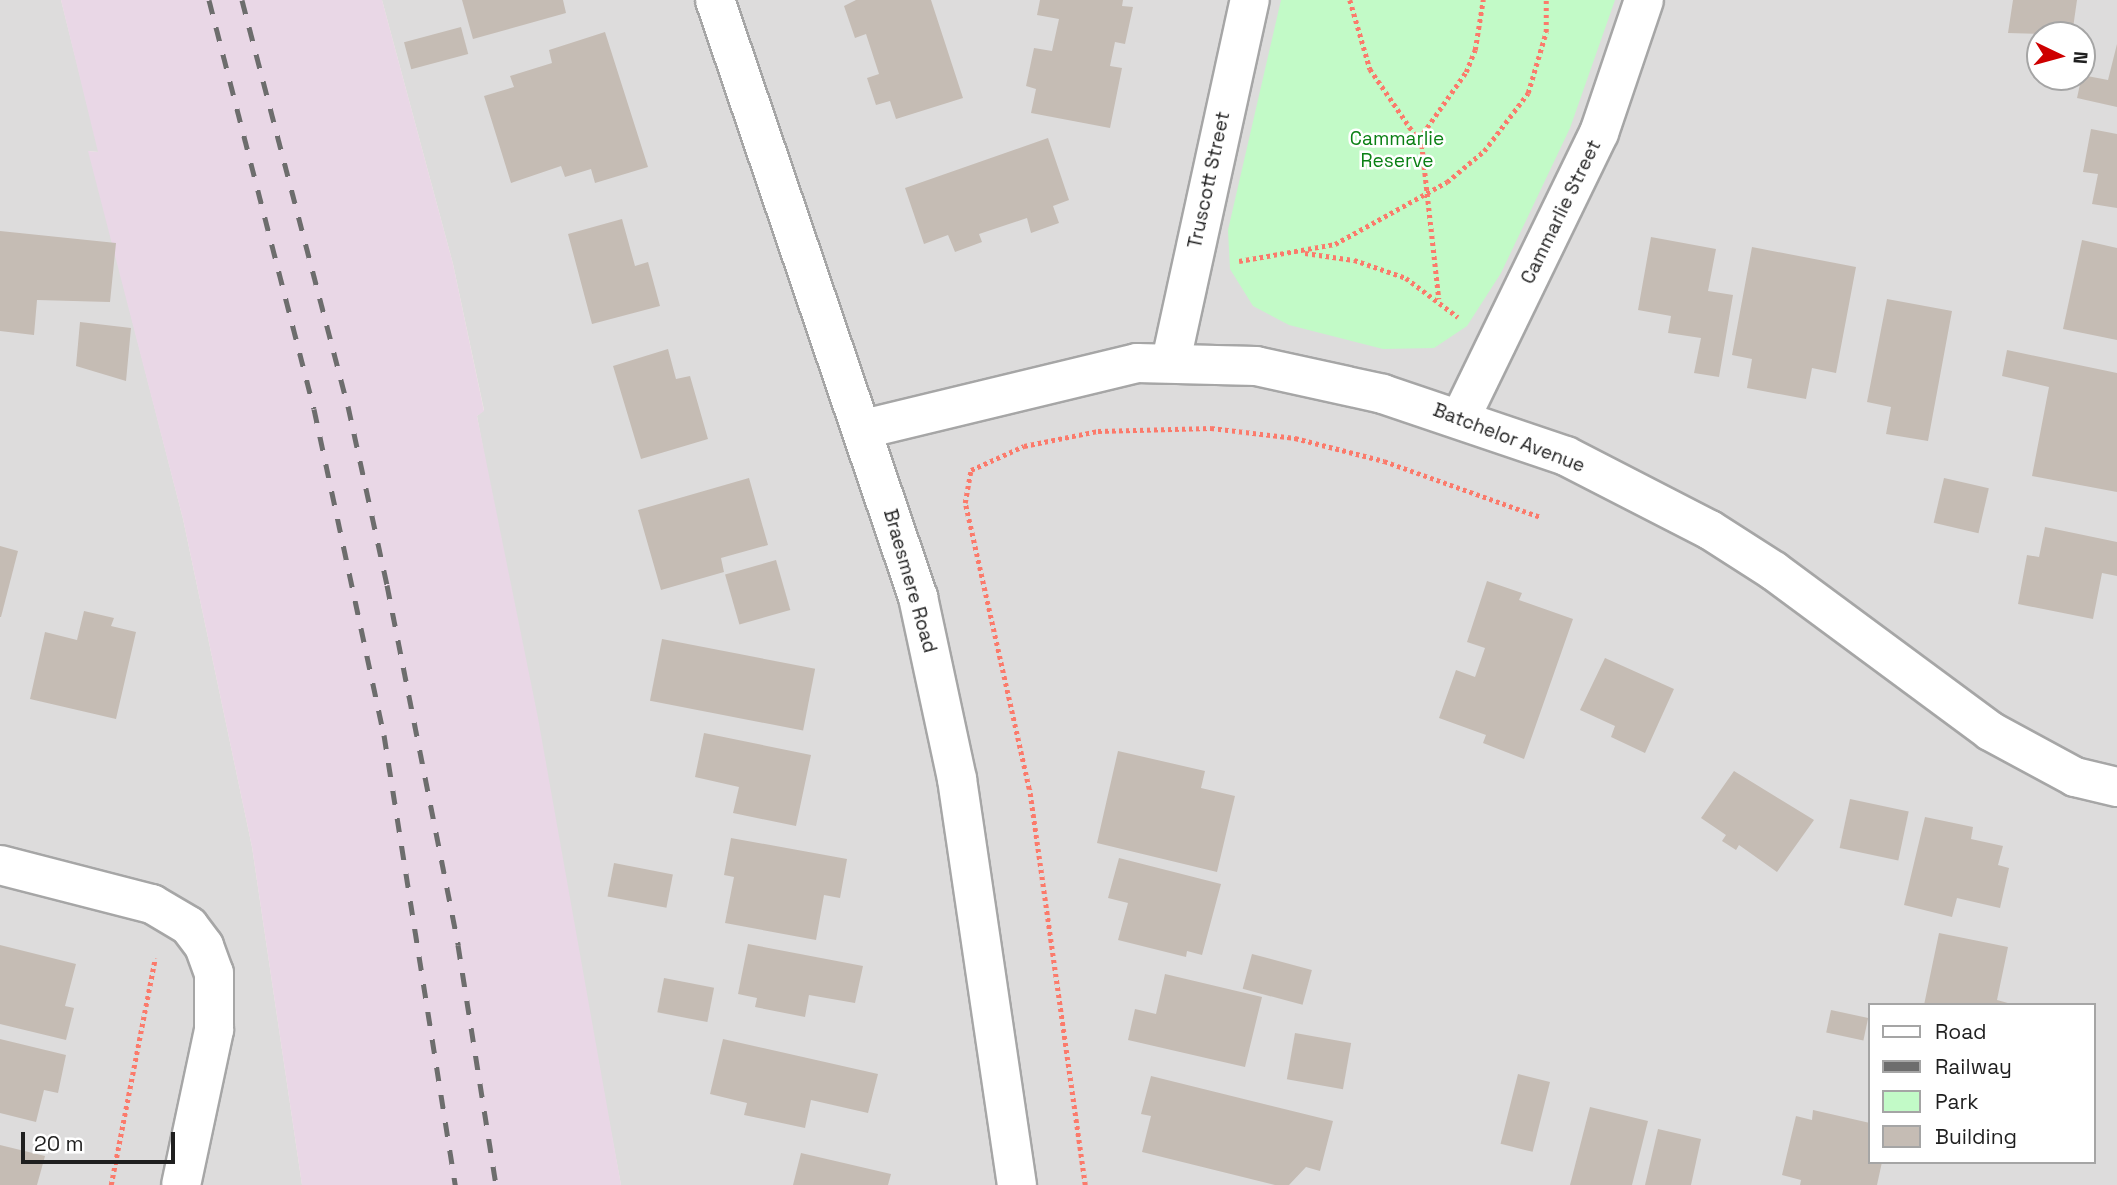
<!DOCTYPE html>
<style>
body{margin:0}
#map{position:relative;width:2117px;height:1185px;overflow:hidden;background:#f0ece5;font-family:"Space Grotesk",sans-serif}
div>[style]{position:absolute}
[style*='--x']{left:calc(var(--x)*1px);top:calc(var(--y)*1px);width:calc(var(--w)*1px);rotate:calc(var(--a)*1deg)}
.residential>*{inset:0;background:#dddcdc}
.industrial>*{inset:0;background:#e9d7e6}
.park>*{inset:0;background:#c2fac7}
.building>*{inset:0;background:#c5bcb4;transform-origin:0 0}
.path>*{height:4.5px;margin-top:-2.25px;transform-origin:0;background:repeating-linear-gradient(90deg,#fb7a6b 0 3.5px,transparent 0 7px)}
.roads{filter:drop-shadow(2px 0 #a6a6a6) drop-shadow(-2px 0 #a6a6a6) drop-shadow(0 2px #a6a6a6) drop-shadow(0 -2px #a6a6a6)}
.minor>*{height:38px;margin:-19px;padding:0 19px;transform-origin:19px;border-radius:19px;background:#fff}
.rail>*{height:5px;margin-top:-2.5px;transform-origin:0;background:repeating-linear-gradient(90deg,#6d6d6d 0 14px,transparent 0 28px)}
span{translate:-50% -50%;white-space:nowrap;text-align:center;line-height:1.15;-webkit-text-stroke:5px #fff;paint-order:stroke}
.park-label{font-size:19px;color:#0a8014}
.street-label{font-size:19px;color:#1f1f1f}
.legend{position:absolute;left:1868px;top:1003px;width:228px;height:161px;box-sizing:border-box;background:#fff;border:2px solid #a5a5a5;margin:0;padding:9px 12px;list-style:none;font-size:21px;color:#1f1f1f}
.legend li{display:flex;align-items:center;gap:14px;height:35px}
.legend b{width:35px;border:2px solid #a5a5a5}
.north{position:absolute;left:2026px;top:21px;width:70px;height:70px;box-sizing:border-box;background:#fff;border:2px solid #a5a5a5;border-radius:50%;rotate:95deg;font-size:19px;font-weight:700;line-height:28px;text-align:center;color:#1f1f1f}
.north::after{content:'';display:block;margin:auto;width:24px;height:32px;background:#ce0000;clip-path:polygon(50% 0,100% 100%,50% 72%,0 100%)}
.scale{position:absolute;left:21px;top:1132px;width:154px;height:32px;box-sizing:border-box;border:4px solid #1f1f1f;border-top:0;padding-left:9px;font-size:21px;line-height:24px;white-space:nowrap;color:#1f1f1f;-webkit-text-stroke:5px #fff;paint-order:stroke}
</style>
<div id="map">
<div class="residential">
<div style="clip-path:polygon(0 0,61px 0,99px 152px,89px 151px,183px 519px,252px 847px,302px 1185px,0 1185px)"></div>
<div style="clip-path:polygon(evenodd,382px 0,2117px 0,2117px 1185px,621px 1185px,477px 416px,484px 410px,453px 264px,382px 0,2040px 35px,2082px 35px,2082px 77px,2040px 77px,2040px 35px,382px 0,1870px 1005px,2094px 1005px,2094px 1162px,1870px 1162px,1870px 1005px)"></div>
</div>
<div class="industrial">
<div style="clip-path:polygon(61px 0,382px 0,453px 264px,484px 411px,477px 416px,538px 718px,621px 1185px,302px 1185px,252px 847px,183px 519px,88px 151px,98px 152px)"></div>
</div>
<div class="park">
<div style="clip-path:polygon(1281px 0,1615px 0,1570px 128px,1501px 273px,1467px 326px,1434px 348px,1383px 349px,1289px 325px,1253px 306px,1230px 269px,1228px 230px)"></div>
</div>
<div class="building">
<div style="clip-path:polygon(462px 0,563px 0,566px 13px,473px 39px)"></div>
<div style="clip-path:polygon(856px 0,931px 0,963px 98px,896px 119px,890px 101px,876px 105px,867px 78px,879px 74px,866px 34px,855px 38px,844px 6px)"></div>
<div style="clip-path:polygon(1040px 0,1123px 0,1122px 6px,1133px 7px,1125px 44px,1115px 42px,1110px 66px,1122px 68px,1110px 128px,1031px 113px,1036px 89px,1026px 86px,1034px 48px,1052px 51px,1059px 19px,1037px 15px)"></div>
<div style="clip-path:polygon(2013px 0,2077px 0,2072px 35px,2008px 33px)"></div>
<div style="left:461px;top:27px;width:28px;height:59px;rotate:75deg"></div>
<div style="clip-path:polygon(605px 32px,648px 167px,595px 183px,591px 169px,565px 177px,561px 166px,511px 183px,484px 96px,514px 87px,510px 76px,552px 63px,549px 50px)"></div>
<div style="clip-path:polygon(2117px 44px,2117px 107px,2077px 98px,2082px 75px,2108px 80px)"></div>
<div style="clip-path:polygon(2091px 129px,2117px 134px,2117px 208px,2092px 204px,2098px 174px,2083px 172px)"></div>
<div style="clip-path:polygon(1048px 138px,1069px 200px,1053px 206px,1059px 223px,1031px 233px,1027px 218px,979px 234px,982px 242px,955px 252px,948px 235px,924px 244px,905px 188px)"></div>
<div style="clip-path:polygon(622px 219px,635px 266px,648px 262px,660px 306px,592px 324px,568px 234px)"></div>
<div style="clip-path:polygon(0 231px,116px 243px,110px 302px,37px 300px,34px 335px,0 331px)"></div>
<div style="clip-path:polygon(1651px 237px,1716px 249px,1708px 291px,1733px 295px,1719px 377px,1694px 373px,1701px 338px,1668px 333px,1671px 316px,1638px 310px)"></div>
<div style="clip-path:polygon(2082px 240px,2117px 248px,2117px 340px,2063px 329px)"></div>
<div style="clip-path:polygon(1752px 247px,1856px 267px,1836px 373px,1812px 368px,1806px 399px,1747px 388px,1752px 359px,1732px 355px)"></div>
<div style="clip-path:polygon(1887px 299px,1952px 311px,1928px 441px,1886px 434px,1891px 407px,1867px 402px)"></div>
<div style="clip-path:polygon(80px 322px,131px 328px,126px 381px,76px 366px)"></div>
<div style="clip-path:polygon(668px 349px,676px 379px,690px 376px,708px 439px,641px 459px,613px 366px)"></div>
<div style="clip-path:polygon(2007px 350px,2117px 373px,2117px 492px,2032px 476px,2049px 387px,2002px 376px)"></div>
<div style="clip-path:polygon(749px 478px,768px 545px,721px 558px,724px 572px,661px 590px,638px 510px)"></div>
<div style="left:1944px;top:478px;width:46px;height:46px;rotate:13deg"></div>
<div style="clip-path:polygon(2045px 527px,2117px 542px,2117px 576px,2102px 573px,2093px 619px,2018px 604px,2027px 555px,2039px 557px)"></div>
<div style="clip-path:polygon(0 546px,18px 551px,1px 617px,0 617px)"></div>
<div style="left:776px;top:560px;width:52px;height:53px;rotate:74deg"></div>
<div style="clip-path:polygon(1487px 581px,1522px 593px,1519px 600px,1573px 619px,1524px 759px,1483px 743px,1486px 735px,1439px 718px,1456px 670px,1475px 677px,1485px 648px,1467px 642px)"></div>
<div style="clip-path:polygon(84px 611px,114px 618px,111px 626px,136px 632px,116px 719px,30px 699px,45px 632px,77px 640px)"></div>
<div style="left:662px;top:639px;width:156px;height:63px;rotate:11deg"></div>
<div style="clip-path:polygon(1605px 658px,1674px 689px,1645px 753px,1611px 737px,1615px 726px,1580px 710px)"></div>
<div style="clip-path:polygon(704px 733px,811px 755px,796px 826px,733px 813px,739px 787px,695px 777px)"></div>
<div style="clip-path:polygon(1118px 751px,1205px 771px,1201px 788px,1235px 796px,1217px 872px,1097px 843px)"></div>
<div style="clip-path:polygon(1734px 771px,1814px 820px,1777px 872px,1739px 845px,1736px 850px,1722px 841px,1726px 835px,1701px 818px)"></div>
<div style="left:1850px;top:799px;width:60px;height:50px;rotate:12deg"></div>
<div style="clip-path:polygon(1925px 817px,1973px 827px,1971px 839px,2003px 846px,1998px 865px,2009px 868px,2000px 908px,1957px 898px,1952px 917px,1904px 905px)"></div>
<div style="clip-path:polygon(731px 838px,847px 859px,840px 898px,824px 895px,816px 940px,725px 923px,734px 877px,724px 875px)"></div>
<div style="clip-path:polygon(1119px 858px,1221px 884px,1202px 955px,1187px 951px,1186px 957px,1118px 940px,1128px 903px,1108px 898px)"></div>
<div style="left:614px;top:863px;width:60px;height:34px;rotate:11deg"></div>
<div style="clip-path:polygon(1939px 933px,2008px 947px,1997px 1000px,2015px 1005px,1924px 1005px)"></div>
<div style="clip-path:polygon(748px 944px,863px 966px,855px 1003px,809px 995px,805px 1017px,755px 1007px,757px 998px,738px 994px)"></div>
<div style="clip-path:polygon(0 945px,76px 964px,65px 1006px,74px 1008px,66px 1040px,0 1024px)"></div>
<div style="left:1252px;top:954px;width:62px;height:36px;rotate:15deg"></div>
<div style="clip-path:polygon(1165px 974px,1262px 997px,1245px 1067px,1128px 1040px,1135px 1009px,1156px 1014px)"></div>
<div style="left:664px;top:978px;width:51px;height:35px;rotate:11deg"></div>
<div style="left:1831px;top:1010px;width:38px;height:23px;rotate:12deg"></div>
<div style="left:1295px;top:1033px;width:57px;height:47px;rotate:10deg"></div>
<div style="clip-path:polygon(0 1039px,66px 1055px,58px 1093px,44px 1090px,36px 1122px,0 1113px)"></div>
<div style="clip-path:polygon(723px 1039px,878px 1074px,868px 1113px,811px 1100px,805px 1128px,744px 1115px,747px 1103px,710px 1094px)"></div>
<div style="left:1518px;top:1074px;width:33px;height:72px;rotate:14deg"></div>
<div style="clip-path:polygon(1151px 1076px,1333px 1121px,1320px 1171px,1306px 1167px,1289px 1185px,1275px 1185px,1142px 1152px,1151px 1116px,1141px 1114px)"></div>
<div style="clip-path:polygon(1590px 1107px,1648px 1121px,1632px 1185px,1570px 1185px)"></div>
<div style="clip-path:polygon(1813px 1110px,1870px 1123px,1870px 1162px,1882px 1162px,1877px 1185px,1800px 1185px,1801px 1180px,1782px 1175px,1796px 1116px,1812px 1120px)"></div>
<div style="clip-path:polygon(1658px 1129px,1701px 1139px,1691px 1185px,1645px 1185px)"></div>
<div style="clip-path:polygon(0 1145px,45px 1156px,37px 1185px,0 1185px)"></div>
<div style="clip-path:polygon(801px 1153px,891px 1174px,888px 1185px,793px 1185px)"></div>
</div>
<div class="path">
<div style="--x:1350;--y:0;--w:72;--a:73.8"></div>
<div style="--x:1370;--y:69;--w:92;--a:55.6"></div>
<div style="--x:1422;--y:145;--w:155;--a:83.7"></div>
<div style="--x:1419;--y:139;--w:82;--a:-55"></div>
<div style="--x:1466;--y:72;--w:24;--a:-68"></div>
<div style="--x:1475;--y:50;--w:51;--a:-80.9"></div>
<div style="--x:1305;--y:253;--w:49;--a:8.1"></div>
<div style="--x:1354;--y:260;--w:55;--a:19.1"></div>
<div style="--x:1406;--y:278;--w:65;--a:36.9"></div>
<div style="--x:1239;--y:261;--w:97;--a:-10"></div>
<div style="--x:1335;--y:244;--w:128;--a:-29"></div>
<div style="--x:1447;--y:182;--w:48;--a:-40"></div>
<div style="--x:1484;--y:151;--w:73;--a:-52.8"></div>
<div style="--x:1528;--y:93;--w:64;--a:-73.6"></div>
<div style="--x:1546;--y:32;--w:32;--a:-90"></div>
<div style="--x:111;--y:1185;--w:231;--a:-79"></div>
<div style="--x:1085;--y:1185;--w:400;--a:-98"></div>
<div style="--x:1029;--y:789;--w:293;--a:-102.6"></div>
<div style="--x:965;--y:503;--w:34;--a:-80"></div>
<div style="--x:971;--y:470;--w:58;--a:-24.4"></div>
<div style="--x:1024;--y:446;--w:76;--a:-11.5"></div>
<div style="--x:1098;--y:431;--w:113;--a:-1.5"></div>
<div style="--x:1211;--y:428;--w:85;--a:6.8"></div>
<div style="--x:1295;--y:438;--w:92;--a:14.5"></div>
<div style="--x:1384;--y:461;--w:166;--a:19.7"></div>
</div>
<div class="roads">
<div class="minor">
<div style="--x:715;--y:0;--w:631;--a:71.22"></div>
<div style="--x:918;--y:597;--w:186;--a:77.9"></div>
<div style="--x:957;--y:779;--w:410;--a:81.6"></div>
<div style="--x:1171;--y:361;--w:370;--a:-77.7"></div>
<div style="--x:1461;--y:417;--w:316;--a:-64.1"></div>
<div style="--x:1599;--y:133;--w:140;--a:-71.3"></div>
<div style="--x:864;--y:429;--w:281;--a:-13.6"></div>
<div style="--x:1137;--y:363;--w:119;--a:1.4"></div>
<div style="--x:1256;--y:366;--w:130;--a:12.4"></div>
<div style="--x:1383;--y:394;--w:193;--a:18.7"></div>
<div style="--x:1566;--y:456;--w:162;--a:27.2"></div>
<div style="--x:1710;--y:530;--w:76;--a:32.6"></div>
<div style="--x:1774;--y:571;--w:269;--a:36.5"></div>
<div style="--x:1990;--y:731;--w:97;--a:28.4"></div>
<div style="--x:2075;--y:777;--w:43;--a:13.4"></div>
<div style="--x:0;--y:865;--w:157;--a:14.4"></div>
<div style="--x:152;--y:904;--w:43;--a:30.7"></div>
<div style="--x:189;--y:926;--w:25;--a:53"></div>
<div style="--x:204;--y:946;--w:29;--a:70"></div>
<div style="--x:214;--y:973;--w:57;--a:90"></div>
<div style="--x:214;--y:1030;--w:158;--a:102"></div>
</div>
</div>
<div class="rail">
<div style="--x:209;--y:0;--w:422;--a:75.6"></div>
<div style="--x:314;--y:409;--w:333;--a:77.9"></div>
<div style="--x:384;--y:735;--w:456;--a:81"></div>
<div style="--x:242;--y:0;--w:420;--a:75.4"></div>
<div style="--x:348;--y:406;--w:183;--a:77.7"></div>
<div style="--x:387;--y:585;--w:367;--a:78.8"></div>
<div style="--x:458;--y:945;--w:243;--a:81"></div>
</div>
<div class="park-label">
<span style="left:1397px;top:150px">Cammarlie<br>Reserve</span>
</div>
<div class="street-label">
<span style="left:1209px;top:180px;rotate:-78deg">Truscott Street</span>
<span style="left:1561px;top:212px;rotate:-64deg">Cammarlie Street</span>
<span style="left:1509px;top:438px;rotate:21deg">Batchelor Avenue</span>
<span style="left:910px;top:581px;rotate:74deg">Braesmere Road</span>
</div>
<ul class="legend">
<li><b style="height:9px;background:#fff"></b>Road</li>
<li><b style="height:9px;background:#6d6d6d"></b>Railway</li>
<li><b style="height:19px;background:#c2fac7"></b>Park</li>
<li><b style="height:19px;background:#c5bcb4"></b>Building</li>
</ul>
<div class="north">N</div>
<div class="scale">20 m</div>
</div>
